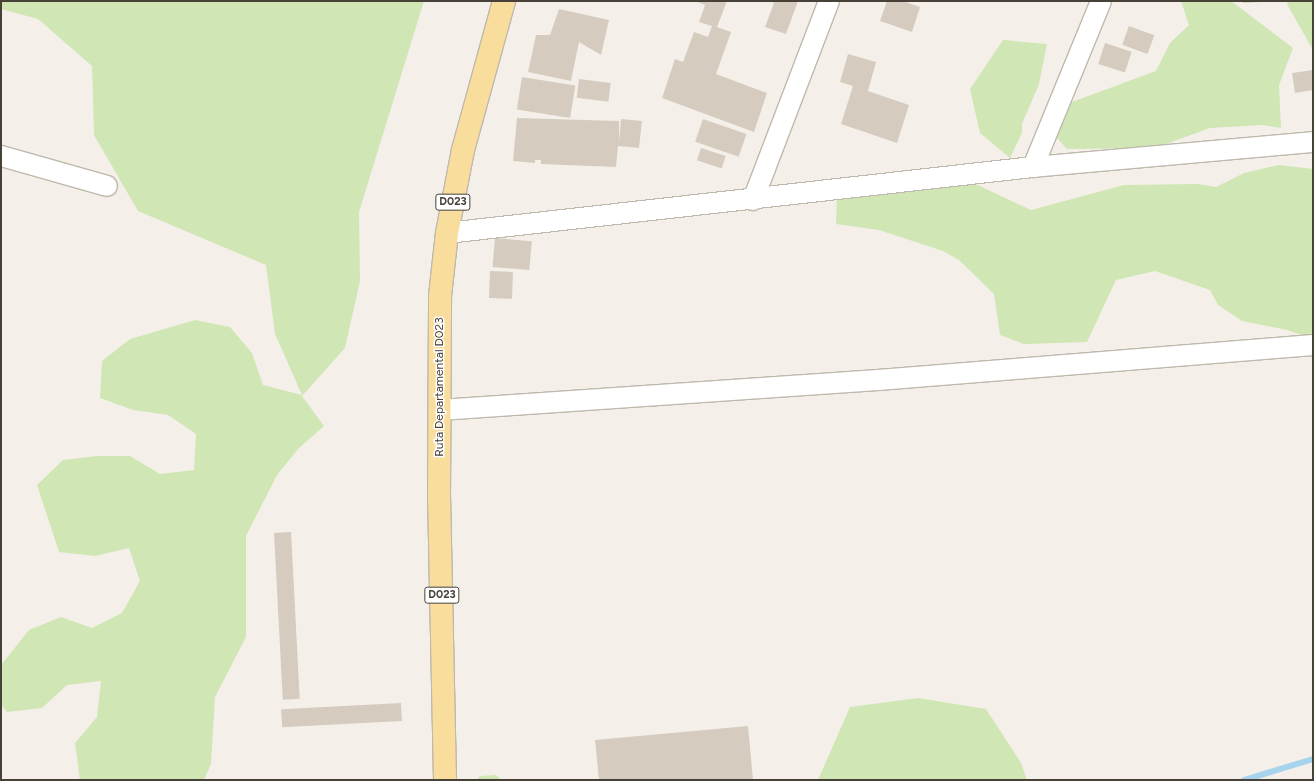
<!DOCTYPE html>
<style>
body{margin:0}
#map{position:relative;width:1314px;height:781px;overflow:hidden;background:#f4f0e9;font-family:Figtree,sans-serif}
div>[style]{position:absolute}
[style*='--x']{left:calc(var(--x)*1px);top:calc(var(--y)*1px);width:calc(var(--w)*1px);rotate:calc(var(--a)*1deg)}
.green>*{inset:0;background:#d0e6b4}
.stream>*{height:6px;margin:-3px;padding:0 3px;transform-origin:3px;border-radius:3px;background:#a8d3ed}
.building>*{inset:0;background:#d5ccbf;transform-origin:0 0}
.roads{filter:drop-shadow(1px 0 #bfb8ac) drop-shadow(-1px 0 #bfb8ac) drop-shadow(0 1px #bfb8ac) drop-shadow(0 -1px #bfb8ac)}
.minor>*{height:20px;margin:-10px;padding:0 10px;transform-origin:10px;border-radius:10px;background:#fff}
.major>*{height:22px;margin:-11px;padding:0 11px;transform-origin:11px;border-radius:11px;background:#f9dd9c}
span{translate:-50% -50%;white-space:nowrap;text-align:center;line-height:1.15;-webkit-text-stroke:3px #fff;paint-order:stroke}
.shield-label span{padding:1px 3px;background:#fff;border:1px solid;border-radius:3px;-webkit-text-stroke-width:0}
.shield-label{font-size:11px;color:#474138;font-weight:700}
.street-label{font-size:12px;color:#474138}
.frame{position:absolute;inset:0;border:2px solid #474138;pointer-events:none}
</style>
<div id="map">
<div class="green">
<div style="clip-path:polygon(1px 1px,424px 1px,359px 212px,360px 281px,345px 348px,302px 396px,324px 426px,298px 449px,277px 475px,246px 536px,246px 637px,215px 697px,211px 764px,204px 780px,80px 780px,75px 743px,97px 717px,101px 681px,67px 685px,42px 708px,7px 712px,1px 705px,1px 665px,29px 630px,61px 617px,92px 628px,122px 613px,140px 581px,129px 548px,95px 556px,59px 552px,37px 485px,63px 460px,97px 456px,130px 456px,160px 474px,194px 470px,196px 434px,168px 415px,133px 410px,100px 398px,102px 361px,130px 339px,195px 320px,230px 327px,252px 353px,263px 385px,302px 395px,275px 334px,266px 265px,138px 211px,94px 135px,92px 66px,38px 19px,1px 9px)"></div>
<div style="clip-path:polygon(1181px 1px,1231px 1px,1293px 48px,1279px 85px,1281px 128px,1262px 125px,1210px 128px,1155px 148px,1067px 149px,1048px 128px,1072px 102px,1156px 71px,1170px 43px,1189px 25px)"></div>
<div style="clip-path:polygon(1287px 1px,1313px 1px,1313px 50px,1288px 6px)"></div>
<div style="clip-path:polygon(1003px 40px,1047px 44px,1039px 84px,1022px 124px,1022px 133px,1010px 158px,980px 133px,970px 89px)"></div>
<div style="clip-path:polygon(1279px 165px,1313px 169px,1313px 347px,1307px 337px,1287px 330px,1242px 321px,1218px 305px,1210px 290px,1155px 271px,1116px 280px,1087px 342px,1024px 344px,1000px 335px,994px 294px,959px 260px,943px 251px,879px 230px,836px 224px,837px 191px,967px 180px,1031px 210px,1124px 185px,1198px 184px,1216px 187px,1244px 173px)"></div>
<div style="clip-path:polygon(918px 698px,986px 709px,1021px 763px,1027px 780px,818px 780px,850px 707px)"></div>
<div style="clip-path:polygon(496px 775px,501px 780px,477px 780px,480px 776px)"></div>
</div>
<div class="stream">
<div style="--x:1244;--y:780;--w:72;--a:-16.9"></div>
</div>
<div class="building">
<div style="clip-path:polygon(695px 1px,727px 1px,717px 27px,731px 32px,716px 74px,767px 93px,754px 132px,662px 98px,675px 59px,683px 62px,694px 32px,708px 37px,712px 26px,699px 22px,705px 5px)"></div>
<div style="clip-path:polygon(769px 1px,798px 1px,786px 34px,765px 27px,774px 3px)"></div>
<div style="clip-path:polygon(887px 1px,903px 1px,920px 7px,912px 32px,880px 21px)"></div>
<div style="clip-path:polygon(1243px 1px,1262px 1px,1262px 2px,1243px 3px)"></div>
<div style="clip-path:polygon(559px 9px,609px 20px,601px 55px,579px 42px,571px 81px,528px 72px,536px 35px,550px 35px)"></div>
<div style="left:1129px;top:26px;width:27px;height:20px;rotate:20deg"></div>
<div style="left:1105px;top:43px;width:28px;height:22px;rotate:18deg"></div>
<div style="clip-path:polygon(848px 54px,876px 62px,868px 91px,909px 105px,897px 143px,841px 124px,853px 86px,840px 82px)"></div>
<div style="clip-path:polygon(1313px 70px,1313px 90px,1295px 93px,1292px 73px)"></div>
<div style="left:522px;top:77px;width:54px;height:33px;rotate:9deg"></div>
<div style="left:579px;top:79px;width:32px;height:19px;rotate:7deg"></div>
<div style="clip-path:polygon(517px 118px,619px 121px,619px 142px,621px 119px,642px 121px,639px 148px,618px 146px,616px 167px,541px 164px,541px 160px,535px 160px,535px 163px,513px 161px)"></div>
<div style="left:703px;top:119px;width:46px;height:24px;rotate:19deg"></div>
<div style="left:701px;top:148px;width:26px;height:13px;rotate:18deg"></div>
<div style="left:495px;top:238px;width:37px;height:29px;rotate:5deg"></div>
<div style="left:490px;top:271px;width:23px;height:27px;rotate:2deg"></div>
<div style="left:291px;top:532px;width:167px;height:17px;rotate:87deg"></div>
<div style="left:401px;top:703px;width:18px;height:120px;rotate:87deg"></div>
<div style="clip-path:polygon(748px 726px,753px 780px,599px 780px,595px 740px)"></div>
</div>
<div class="roads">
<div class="minor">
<div style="--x:1;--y:156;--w:110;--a:15.8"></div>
<div style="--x:1033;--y:167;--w:179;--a:-67.7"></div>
<div style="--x:753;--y:200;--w:213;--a:-69.1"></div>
<div style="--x:447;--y:233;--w:590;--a:-6.43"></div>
<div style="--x:1033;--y:167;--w:281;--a:-5.1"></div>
<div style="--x:439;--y:410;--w:441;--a:-3.9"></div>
<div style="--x:879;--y:380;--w:435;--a:-4.6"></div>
</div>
<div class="major">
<div style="--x:445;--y:780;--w:281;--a:-91.2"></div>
<div style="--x:439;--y:499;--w:203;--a:-89.7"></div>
<div style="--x:440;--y:296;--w:63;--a:-83.7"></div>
<div style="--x:447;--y:233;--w:85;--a:-79.1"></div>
<div style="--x:463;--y:150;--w:155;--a:-74.6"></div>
</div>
</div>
<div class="shield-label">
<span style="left:453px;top:202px">D023</span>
<span style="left:442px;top:595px">D023</span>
</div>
<div class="street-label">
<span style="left:440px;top:387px;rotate:-90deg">Ruta Departamental D023</span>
</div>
<div class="frame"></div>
</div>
